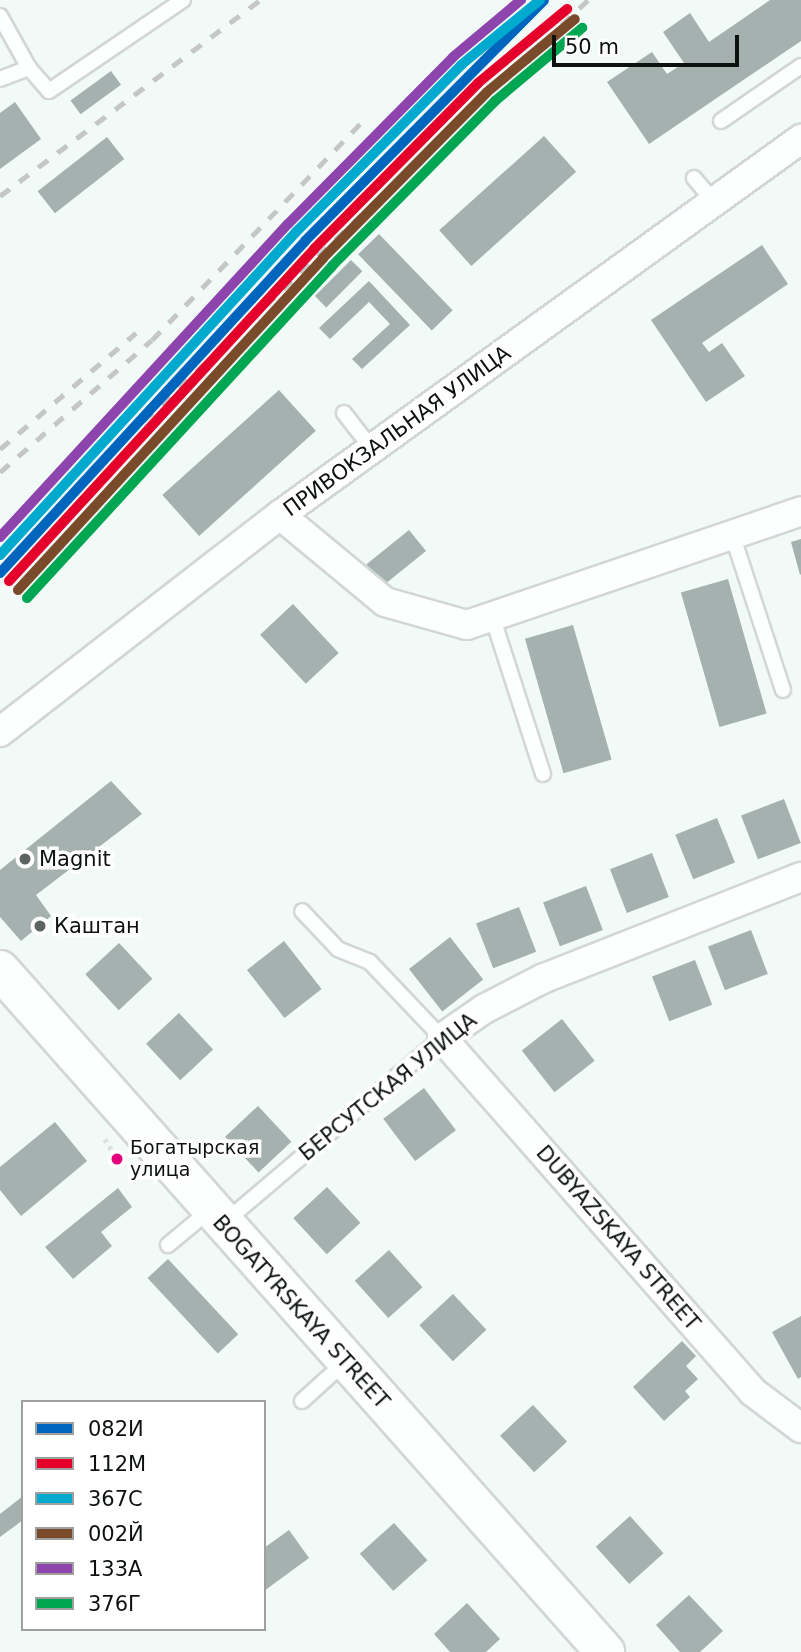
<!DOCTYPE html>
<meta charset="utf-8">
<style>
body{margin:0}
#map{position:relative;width:801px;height:1652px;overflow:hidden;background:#f2faf8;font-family:"DejaVu Sans",sans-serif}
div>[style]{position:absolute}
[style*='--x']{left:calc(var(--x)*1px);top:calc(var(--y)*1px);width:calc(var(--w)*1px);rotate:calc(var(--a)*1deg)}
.building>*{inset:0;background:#a4b1ae;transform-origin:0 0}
.path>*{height:4.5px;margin-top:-2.25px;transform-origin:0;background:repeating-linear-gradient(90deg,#dcdfde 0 3.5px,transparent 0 8.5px)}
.roads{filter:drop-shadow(2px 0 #d2d7d6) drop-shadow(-2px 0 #d2d7d6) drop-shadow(0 2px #d2d7d6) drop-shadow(0 -2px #d2d7d6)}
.lane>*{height:14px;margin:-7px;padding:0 7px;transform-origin:7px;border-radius:7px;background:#fdfefe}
.street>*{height:28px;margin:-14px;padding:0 14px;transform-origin:14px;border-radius:14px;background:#fdfefe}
.secondary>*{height:38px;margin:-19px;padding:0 19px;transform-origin:19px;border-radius:19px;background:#fdfefe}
.rail>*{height:5px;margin-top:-2.5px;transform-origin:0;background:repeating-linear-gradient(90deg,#c5c7c7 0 12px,transparent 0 24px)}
.rail-1>*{height:10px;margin:-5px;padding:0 5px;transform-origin:5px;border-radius:5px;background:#0065bd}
.rail-2>*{height:10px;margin:-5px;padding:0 5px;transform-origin:5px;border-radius:5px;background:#e4002b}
.rail-3>*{height:10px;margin:-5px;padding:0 5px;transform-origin:5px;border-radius:5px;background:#00a9ce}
.rail-4>*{height:10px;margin:-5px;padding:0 5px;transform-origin:5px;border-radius:5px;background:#7a4b2a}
.rail-5>*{height:10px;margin:-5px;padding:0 5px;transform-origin:5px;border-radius:5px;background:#8e44ad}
.rail-6>*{height:10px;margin:-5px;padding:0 5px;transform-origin:5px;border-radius:5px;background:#00a651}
.dots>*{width:19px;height:19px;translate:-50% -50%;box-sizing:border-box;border:4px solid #fff;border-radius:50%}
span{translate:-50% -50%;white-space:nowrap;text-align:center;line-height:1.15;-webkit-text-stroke:7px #fff;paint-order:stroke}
.bus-label{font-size:19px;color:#0d1211}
.left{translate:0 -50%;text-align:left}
.street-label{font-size:21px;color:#0d1211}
.poi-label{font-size:21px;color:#0d1211}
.legend{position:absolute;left:21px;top:1400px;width:245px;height:231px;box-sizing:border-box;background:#fff;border:2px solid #9ea0a0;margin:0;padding:9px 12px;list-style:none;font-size:21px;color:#0d1211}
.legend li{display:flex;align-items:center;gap:14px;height:35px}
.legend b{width:35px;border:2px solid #9ea0a0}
.scale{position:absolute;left:552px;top:35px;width:187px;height:32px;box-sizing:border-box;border:4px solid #0d1211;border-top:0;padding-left:9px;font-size:21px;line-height:24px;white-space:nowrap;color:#0d1211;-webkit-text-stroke:5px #fff;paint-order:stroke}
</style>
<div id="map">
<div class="building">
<div style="clip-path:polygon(770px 0,801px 0,801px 41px,649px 144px,607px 82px,652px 52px,667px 74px,684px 63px,663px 32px,690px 13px,709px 42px)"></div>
<div style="left:111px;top:71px;width:17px;height:50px;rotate:54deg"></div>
<div style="clip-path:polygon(15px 102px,41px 139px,0 169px,0 113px)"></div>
<div style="left:544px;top:136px;width:48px;height:141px;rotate:48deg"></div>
<div style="left:107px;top:137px;width:28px;height:88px;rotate:52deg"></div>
<div style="left:379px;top:234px;width:106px;height:29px;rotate:46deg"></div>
<div style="clip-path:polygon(762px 245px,788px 284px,702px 343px,709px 352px,722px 343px,745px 376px,706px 402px,651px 320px)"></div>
<div style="left:351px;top:260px;width:16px;height:51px;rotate:45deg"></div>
<div style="clip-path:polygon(369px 281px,410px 325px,362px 369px,352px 359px,390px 324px,369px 302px,330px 339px,319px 328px)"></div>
<div style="left:279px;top:390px;width:55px;height:157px;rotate:48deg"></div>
<div style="left:409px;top:530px;width:27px;height:55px;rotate:51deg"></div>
<div style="clip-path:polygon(801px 539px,801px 574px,800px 575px,791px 542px)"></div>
<div style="left:728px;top:579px;width:140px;height:49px;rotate:74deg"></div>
<div style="left:293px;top:604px;width:67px;height:45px;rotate:47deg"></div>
<div style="left:573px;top:625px;width:140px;height:50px;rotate:74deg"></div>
<div style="clip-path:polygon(111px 781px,142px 814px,36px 895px,51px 916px,21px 941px,0 917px,0 870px)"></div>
<div style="left:784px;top:799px;width:47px;height:46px;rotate:69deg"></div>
<div style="left:717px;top:818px;width:48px;height:45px;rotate:68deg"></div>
<div style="left:652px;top:853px;width:47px;height:45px;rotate:69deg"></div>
<div style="left:586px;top:886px;width:47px;height:46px;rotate:69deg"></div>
<div style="left:519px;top:907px;width:48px;height:46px;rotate:69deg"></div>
<div style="left:751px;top:930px;width:47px;height:46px;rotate:69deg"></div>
<div style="left:450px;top:937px;width:54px;height:52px;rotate:52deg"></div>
<div style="left:284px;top:941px;width:61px;height:47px;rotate:52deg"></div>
<div style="left:119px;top:943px;width:49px;height:46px;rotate:47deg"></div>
<div style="left:695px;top:960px;width:48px;height:46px;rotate:69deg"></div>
<div style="left:179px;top:1013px;width:50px;height:45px;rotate:47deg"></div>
<div style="left:562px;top:1019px;width:53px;height:51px;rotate:52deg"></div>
<div style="left:424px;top:1088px;width:53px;height:51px;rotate:53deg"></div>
<div style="left:258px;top:1106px;width:49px;height:45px;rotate:47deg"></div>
<div style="clip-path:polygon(55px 1122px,87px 1161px,21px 1216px,0 1190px,0 1167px)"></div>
<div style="left:327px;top:1187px;width:49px;height:46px;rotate:47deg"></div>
<div style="clip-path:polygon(118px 1188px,132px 1207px,101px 1232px,112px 1246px,73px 1279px,45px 1247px)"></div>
<div style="left:389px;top:1250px;width:50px;height:46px;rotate:48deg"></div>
<div style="left:168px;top:1259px;width:103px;height:28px;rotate:47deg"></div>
<div style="left:453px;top:1294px;width:49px;height:46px;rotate:47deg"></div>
<div style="clip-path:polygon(801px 1316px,801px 1377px,798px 1379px,772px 1332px)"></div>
<div style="clip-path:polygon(682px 1341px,696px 1356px,686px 1366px,698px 1379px,685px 1391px,690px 1397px,664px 1421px,633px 1387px)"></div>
<div style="left:533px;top:1405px;width:50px;height:45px;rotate:47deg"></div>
<div style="clip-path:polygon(23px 1496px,23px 1520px,0 1537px,0 1514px)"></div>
<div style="left:630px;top:1516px;width:50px;height:46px;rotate:48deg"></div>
<div style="left:394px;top:1523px;width:50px;height:46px;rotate:48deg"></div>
<div style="clip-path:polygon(289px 1530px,309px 1558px,264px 1591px,264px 1548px)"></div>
<div style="clip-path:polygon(689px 1595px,723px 1631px,700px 1652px,680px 1652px,656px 1625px)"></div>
<div style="clip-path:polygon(467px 1603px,500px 1639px,486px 1652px,450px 1652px,434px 1634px)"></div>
</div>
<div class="path">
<div style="--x:105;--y:1139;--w:23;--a:59"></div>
</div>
<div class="roads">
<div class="lane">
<div style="--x:0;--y:16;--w:60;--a:60.9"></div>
<div style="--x:29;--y:68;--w:30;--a:49"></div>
<div style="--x:49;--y:91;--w:162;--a:-34.2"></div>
<div style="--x:0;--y:79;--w:31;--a:-21"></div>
<div style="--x:721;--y:121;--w:97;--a:-34.5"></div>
<div style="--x:694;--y:178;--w:31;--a:50"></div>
<div style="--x:344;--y:413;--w:46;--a:52.1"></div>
<div style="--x:732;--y:534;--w:164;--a:71.9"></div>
<div style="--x:492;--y:616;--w:166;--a:72.1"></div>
<div style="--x:226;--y:1221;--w:283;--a:-40.3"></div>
<div style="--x:442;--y:1038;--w:105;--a:-133.5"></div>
<div style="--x:370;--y:962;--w:35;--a:-158"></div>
<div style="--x:338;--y:949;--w:52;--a:-133.5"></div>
<div style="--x:168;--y:1245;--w:55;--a:-39.8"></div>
<div style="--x:302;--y:1401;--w:58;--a:-42.2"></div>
</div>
<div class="street">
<div style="--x:280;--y:515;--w:136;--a:39.6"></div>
<div style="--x:385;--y:602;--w:85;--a:15.7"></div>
<div style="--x:467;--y:625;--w:353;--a:-18.8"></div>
<div style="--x:0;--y:732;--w:354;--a:-37.8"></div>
<div style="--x:280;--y:515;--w:643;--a:-35.82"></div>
<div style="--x:801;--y:877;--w:276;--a:158.5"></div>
<div style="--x:544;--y:978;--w:68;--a:152.7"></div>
<div style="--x:484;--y:1009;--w:51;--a:145.4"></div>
<div style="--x:442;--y:1038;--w:471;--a:48.7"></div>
<div style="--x:753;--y:1392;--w:60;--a:36.9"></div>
</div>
<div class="secondary">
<div style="--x:0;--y:970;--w:912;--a:48.42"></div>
</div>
</div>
<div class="rail">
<div style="--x:0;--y:196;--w:326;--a:-37"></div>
<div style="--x:0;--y:449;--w:179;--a:-40.5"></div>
<div style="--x:109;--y:454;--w:660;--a:-43.47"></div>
<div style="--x:0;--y:472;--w:201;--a:-41"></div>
<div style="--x:152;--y:340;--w:301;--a:-46.1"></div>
</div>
<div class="rail-1">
<div style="--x:0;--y:573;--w:451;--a:-47.4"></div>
<div style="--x:305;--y:241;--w:339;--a:-45.2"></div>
</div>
<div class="rail-2">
<div style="--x:9;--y:581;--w:451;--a:-47.4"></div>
<div style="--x:314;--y:249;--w:233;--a:-45.3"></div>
<div style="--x:478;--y:83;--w:116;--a:-39.7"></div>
</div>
<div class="rail-3">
<div style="--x:0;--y:555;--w:438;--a:-47.5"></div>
<div style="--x:296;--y:232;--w:235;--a:-45.3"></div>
<div style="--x:461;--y:65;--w:102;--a:-39.4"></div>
</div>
<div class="rail-4">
<div style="--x:18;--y:590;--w:451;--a:-47.4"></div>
<div style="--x:323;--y:258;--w:233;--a:-45.3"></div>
<div style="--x:487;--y:92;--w:114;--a:-39.7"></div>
</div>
<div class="rail-5">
<div style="--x:0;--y:537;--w:425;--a:-47.4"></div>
<div style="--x:288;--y:224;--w:235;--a:-45.3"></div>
<div style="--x:453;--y:57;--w:89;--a:-40"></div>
</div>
<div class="rail-6">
<div style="--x:27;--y:598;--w:451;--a:-47.4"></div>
<div style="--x:332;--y:266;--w:232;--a:-45.3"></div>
<div style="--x:495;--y:101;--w:114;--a:-40"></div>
</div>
<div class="dots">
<div style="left:25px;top:859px;background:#5d6362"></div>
<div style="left:40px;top:926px;background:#5d6362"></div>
<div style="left:117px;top:1159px;background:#e5007d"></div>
</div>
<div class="bus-label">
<span class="left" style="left:130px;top:1159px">Богатырская<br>улица</span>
</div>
<div class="street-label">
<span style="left:397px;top:431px;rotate:-36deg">ПРИВОКЗАЛЬНАЯ УЛИЦА</span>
<span style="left:388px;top:1087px;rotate:-39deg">БЕРСУТСКАЯ УЛИЦА</span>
<span style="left:618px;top:1238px;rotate:49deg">DUBYAZSKAYA STREET</span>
<span style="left:301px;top:1312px;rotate:48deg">BOGATYRSKAYA STREET</span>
</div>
<div class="poi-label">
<span class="left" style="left:39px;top:859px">Magnit</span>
<span class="left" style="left:54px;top:926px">Каштан</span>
</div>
<ul class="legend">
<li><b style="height:9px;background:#0065bd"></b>082И</li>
<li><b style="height:9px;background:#e4002b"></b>112М</li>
<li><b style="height:9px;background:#00a9ce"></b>367С</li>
<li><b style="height:9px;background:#7a4b2a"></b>002Й</li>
<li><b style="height:9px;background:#8e44ad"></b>133А</li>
<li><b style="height:9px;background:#00a651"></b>376Г</li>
</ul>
<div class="scale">50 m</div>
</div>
